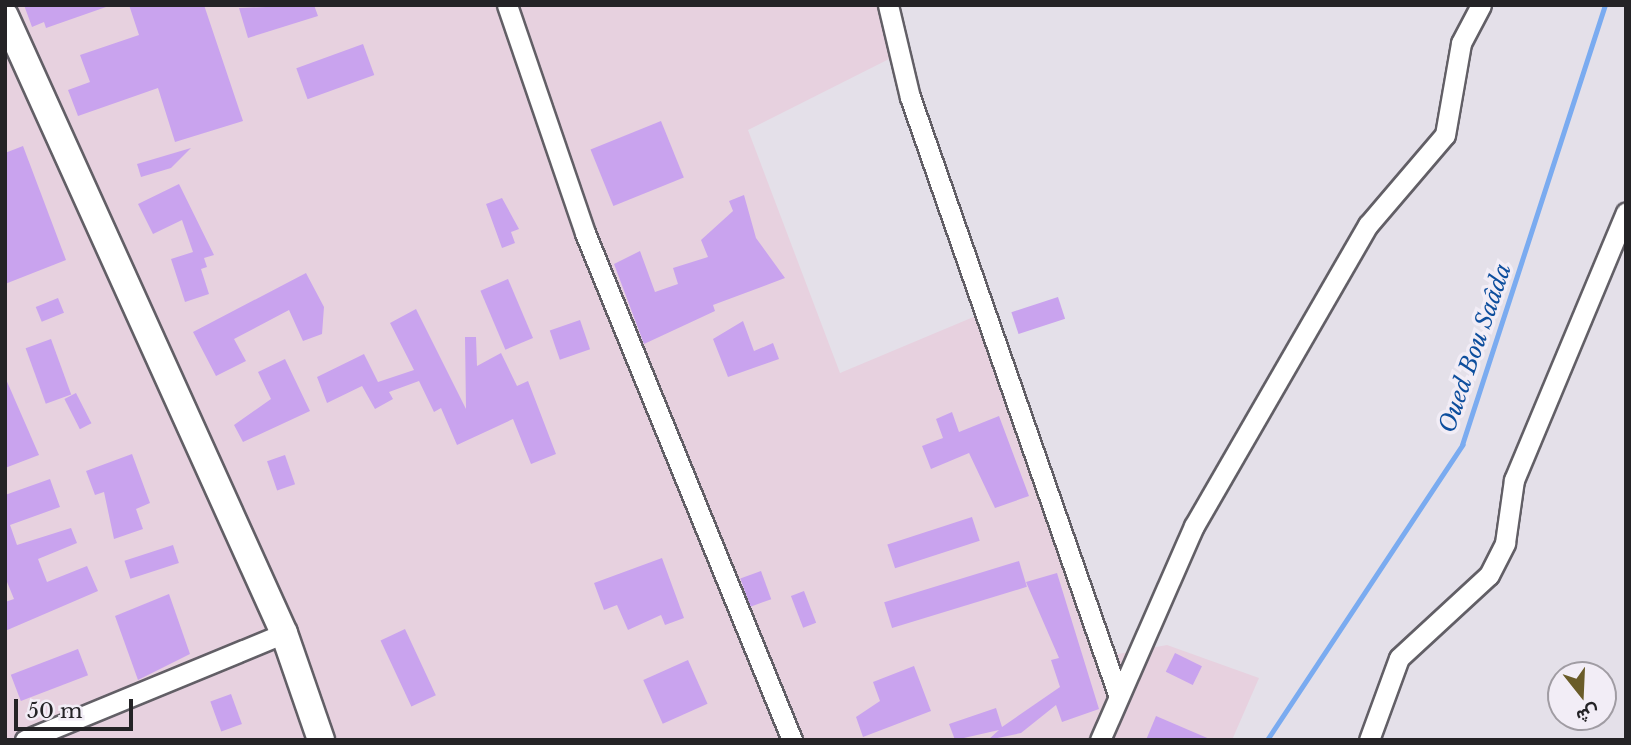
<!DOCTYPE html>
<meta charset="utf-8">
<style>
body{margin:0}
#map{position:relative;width:1631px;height:745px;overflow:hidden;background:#e4e0e9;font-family:"Libre Baskerville",Vazirmatn,serif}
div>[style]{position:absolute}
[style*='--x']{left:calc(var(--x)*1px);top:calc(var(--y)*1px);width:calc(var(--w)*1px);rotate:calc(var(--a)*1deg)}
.industrial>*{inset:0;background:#e7d1df}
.stream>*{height:4.5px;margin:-2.25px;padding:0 2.25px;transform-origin:2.25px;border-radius:2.25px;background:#7aabf0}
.building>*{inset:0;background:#c9a3ee;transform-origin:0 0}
.roads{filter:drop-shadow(2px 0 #625f66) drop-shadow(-2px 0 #625f66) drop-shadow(0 2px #625f66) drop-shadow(0 -2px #625f66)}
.minor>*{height:19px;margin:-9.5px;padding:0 9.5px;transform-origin:9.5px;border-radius:9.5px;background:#fff}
.major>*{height:26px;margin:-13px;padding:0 13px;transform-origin:13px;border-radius:13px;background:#fff}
span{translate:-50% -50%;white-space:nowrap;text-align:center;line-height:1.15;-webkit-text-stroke:7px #f2edf6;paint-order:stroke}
.water-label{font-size:23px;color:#0d4e9d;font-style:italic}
.frame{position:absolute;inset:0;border:7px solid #242326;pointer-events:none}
.north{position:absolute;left:1547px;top:661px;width:70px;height:70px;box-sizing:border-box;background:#f2edf6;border:2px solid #a09ca3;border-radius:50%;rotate:162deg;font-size:19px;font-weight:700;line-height:28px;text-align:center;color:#242326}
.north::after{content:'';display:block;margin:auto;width:24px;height:32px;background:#6a5c29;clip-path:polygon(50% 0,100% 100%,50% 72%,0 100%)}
.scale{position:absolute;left:14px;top:699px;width:119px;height:32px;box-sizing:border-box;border:4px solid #242326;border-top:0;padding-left:9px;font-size:21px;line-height:24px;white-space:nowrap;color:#242326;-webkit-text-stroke:5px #f2edf6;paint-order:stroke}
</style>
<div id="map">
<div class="industrial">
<div style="clip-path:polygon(5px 5px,880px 5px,897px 55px,748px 130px,840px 373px,983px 313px,1096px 658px,1167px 645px,1259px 678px,1232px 740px,5px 740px)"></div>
</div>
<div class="stream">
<div style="--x:1267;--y:740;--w:354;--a:-56.5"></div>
<div style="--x:1462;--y:445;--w:463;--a:-72"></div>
</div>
<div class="building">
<div style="clip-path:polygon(24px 5px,106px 5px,106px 7px,46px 28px,44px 22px,32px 27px)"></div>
<div style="clip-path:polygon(129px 5px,204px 5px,243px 121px,175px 142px,158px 88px,78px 116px,68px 90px,90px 82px,80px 55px,139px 35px)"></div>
<div style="clip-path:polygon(314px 5px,318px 16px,248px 38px,239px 8px)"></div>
<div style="left:363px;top:44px;width:33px;height:71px;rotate:70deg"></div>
<div style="left:661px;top:121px;width:61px;height:76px;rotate:68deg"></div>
<div style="clip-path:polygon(23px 146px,66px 260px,5px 284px,5px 153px)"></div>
<div style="clip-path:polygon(191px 148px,171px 168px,141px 177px,137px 164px)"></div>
<div style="clip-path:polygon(179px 184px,214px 255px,204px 258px,207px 267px,201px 269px,209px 294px,185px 302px,171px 259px,193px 252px,182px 220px,153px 234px,138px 204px)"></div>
<div style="clip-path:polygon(744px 195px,756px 238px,785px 278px,713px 305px,715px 311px,644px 344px,614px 264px,640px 251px,655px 292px,678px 284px,673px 268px,708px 257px,701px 240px,733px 211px,729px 201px)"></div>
<div style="clip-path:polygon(502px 198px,519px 229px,511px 232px,515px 243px,502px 248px,486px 204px)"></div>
<div style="clip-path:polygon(306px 273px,324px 307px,322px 334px,303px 341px,289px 310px,234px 339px,246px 361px,216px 376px,193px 332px)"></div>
<div style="left:508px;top:279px;width:64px;height:30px;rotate:67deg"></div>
<div style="left:1058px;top:297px;width:23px;height:49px;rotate:72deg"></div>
<div style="left:58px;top:298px;width:16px;height:24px;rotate:68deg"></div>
<div style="clip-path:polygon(416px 309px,466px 409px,465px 337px,476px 337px,477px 366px,501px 353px,517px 386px,528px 381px,556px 454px,531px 464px,513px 419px,457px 445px,441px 408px,434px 412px,419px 381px,389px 392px,393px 399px,375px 409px,362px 386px,327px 403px,317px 377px,364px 354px,378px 382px,414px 370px,390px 323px)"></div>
<div style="left:580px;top:320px;width:31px;height:32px;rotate:71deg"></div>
<div style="clip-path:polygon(743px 321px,754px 351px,773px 343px,779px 359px,728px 377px,713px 339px)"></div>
<div style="left:51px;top:339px;width:59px;height:27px;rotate:70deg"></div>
<div style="clip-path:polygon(285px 359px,310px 411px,243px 442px,234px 425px,271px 399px,258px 372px)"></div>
<div style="clip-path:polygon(5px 377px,39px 455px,5px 468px)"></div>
<div style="left:76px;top:393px;width:34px;height:13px;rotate:63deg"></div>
<div style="clip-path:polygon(952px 412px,959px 432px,999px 416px,1029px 496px,995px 508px,969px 453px,931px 469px,922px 446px,943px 438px,936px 419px)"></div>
<div style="clip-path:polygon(132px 454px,150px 503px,136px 509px,143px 529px,114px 539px,104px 492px,95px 495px,86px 471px)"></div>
<div style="left:285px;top:455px;width:31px;height:19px;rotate:71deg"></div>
<div style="clip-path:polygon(50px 479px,60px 507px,10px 525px,17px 545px,71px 528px,77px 543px,38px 559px,47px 582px,87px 566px,98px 591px,5px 631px,5px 602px,14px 599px,5px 577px,5px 495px)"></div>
<div style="left:972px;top:517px;width:25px;height:89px;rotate:72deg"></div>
<div style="left:173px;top:545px;width:19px;height:51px;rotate:72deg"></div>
<div style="clip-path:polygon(662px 558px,684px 618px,665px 625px,661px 615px,628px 630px,617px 605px,604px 610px,594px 583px)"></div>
<div style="left:1019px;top:561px;width:27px;height:141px;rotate:73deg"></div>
<div style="left:761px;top:571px;width:30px;height:22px;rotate:70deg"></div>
<div style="clip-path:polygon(1057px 573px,1099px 709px,1062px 722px,1056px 705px,1021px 733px,988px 740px,999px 730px,955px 740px,949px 724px,996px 708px,1002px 727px,1060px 687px,1051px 660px,1059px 658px,1026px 582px)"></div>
<div style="left:804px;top:591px;width:34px;height:14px;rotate:69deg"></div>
<div style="clip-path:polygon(169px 594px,190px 654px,138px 680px,115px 616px)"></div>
<div style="left:405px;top:629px;width:73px;height:27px;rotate:65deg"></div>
<div style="left:78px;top:649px;width:28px;height:72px;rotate:69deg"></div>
<div style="left:1175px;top:653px;width:30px;height:21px;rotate:26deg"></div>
<div style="left:688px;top:660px;width:48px;height:49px;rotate:66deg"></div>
<div style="clip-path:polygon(914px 666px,931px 711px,863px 737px,856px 717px,880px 701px,873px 682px)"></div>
<div style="left:231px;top:694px;width:32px;height:22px;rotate:70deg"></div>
<div style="clip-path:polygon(1156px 716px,1212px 740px,1146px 740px)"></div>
</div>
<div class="roads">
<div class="minor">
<div style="--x:507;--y:5;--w:241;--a:71.1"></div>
<div style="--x:585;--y:233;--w:548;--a:67.79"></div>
<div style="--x:888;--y:5;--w:95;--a:76.6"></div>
<div style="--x:910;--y:97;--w:632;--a:70.79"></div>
<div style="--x:25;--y:740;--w:280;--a:-22.4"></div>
<div style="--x:1100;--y:740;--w:234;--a:-66.3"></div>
<div style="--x:1194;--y:526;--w:348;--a:-60"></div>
<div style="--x:1368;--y:225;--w:118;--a:-49.5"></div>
<div style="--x:1445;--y:135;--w:93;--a:-80.1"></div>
<div style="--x:1461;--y:43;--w:43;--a:-62.2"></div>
<div style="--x:1369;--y:740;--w:87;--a:-69.9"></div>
<div style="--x:1399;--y:658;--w:122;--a:-42.7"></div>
<div style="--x:1489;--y:575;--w:36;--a:-63"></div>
<div style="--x:1505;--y:543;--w:64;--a:-81.9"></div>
<div style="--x:1514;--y:480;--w:290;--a:-67.3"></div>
</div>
<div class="major">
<div style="--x:5;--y:16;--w:677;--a:65.67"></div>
<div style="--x:284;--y:633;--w:113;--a:70.9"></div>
</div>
</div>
<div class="water-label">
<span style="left:1475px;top:348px;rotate:-71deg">Oued Bou Saâda</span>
</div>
<div class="frame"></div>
<div class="north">ش</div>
<div class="scale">50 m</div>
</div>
